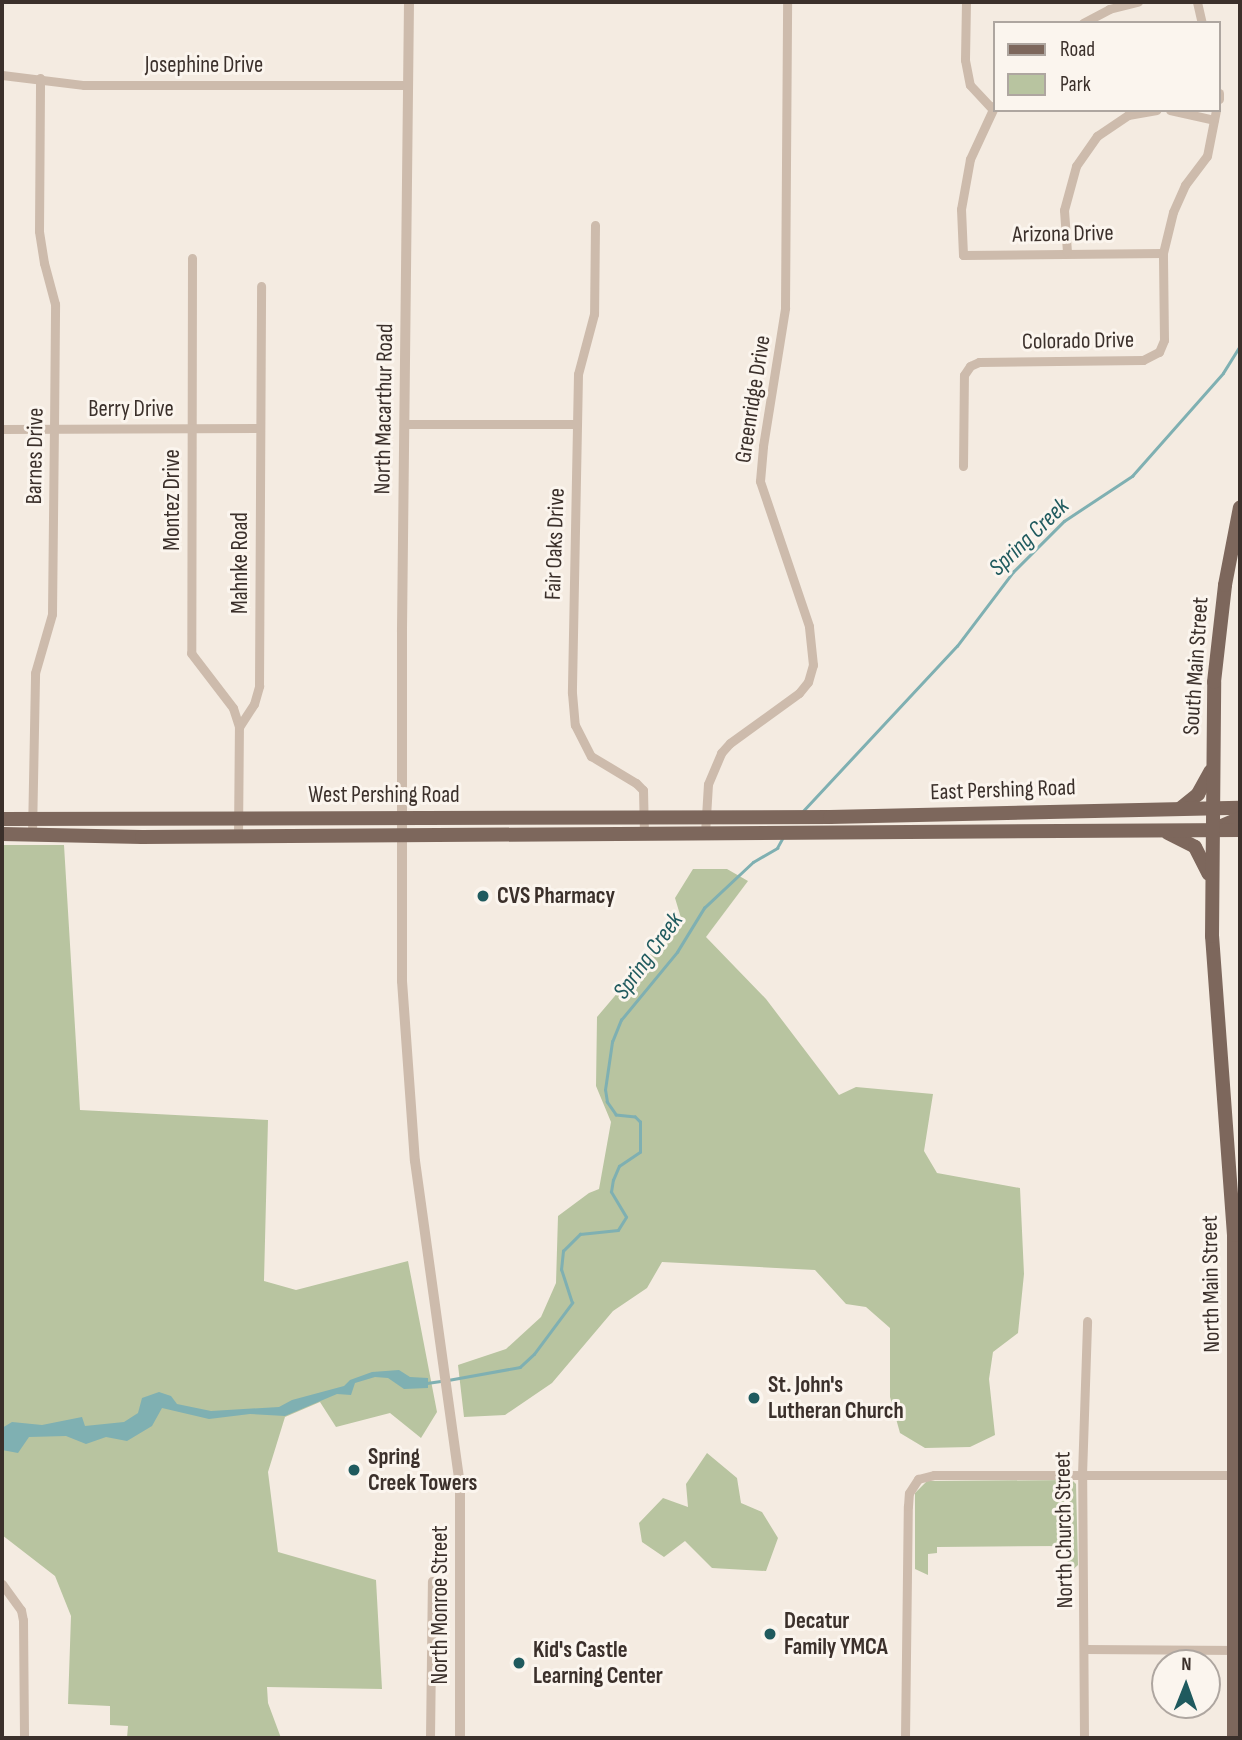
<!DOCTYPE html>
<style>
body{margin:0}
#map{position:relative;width:1242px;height:1740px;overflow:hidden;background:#f4ebe1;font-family:"Sofia Sans Condensed",sans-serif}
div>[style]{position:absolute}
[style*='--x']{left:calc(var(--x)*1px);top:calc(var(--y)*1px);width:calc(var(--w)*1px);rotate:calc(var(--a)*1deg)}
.green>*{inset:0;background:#b8c4a0}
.water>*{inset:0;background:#7fb0b2}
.stream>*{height:2.5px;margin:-1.25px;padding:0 1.25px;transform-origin:1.25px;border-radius:1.25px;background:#7fb0b2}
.minor>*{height:9px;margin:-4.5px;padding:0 4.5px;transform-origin:4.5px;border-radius:4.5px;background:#cdbbac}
.tertiary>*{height:10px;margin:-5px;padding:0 5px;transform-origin:5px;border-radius:5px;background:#cdbbac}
.primary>*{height:14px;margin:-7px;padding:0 7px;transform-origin:7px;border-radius:7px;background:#7d675c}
.dots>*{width:19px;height:19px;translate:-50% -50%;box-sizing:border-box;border:4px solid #fbf5ee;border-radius:50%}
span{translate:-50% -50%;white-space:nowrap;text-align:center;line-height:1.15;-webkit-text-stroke:6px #fbf5ee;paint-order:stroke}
.street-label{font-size:23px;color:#3b302b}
.poi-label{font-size:23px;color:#3b302b;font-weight:700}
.left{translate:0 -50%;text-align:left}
.water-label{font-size:24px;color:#1f5a5e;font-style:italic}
.frame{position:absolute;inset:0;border:4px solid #3b302b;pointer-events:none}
.legend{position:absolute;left:993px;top:21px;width:228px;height:91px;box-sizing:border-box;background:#fbf5ee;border:2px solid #aea6a0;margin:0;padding:9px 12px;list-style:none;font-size:21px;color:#3b302b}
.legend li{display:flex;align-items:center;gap:14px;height:35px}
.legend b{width:35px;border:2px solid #aea6a0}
.north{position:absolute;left:1151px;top:1649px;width:70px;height:70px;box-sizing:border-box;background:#fbf5ee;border:2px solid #aea6a0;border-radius:50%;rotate:1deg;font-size:19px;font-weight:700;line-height:28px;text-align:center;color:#3b302b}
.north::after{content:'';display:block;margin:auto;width:24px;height:32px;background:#1f5a5e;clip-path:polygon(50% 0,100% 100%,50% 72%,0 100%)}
</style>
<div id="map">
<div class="green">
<div style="clip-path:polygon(2px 845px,64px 845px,80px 1110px,268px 1120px,264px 1281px,296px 1290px,408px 1261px,437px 1412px,421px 1438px,390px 1413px,336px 1427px,320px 1402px,285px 1417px,268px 1472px,278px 1552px,376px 1580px,382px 1689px,267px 1687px,268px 1703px,281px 1738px,127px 1738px,128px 1726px,110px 1725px,110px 1706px,68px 1704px,71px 1616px,55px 1576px,2px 1535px)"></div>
<div style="clip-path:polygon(693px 869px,727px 869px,748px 881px,706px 937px,766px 999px,839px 1095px,856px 1087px,933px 1094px,924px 1151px,937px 1173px,1020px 1188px,1024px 1274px,1018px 1333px,993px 1352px,989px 1379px,995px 1435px,970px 1447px,925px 1448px,900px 1433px,890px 1397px,890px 1328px,866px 1307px,846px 1304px,815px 1270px,662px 1262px,647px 1288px,613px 1311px,552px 1383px,505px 1415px,464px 1417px,458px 1365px,506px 1349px,541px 1317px,556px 1283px,558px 1216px,589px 1193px,599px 1189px,611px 1122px,596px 1086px,597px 1017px,681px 918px,675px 898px)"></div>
<div style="clip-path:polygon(707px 1453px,737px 1478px,741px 1503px,762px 1512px,778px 1538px,766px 1571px,712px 1568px,685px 1541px,664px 1557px,642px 1542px,639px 1523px,663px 1498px,688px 1507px,686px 1484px)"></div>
<div style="clip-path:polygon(1072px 1480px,1076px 1484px,1078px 1565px,1068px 1574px,1067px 1553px,1060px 1553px,1059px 1546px,937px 1547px,937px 1553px,928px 1554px,928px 1575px,915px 1569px,915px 1493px,927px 1481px)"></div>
</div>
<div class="water">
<div style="clip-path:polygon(399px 1370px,410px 1377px,428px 1378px,428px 1388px,404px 1389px,388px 1378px,375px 1377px,355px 1383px,351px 1395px,337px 1394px,285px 1416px,250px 1414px,209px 1419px,162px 1408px,152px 1426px,127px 1441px,106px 1437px,86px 1444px,66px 1436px,29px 1437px,18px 1453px,2px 1450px,2px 1428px,12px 1422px,42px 1425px,82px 1417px,85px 1426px,124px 1422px,138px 1413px,142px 1398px,159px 1392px,171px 1396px,177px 1404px,211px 1411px,279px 1407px,292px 1400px,344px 1386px,350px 1380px,372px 1372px)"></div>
</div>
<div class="stream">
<div style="--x:802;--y:812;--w:227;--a:-47"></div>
<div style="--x:957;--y:646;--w:93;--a:-52.9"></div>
<div style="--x:1013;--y:572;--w:72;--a:-45"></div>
<div style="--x:1064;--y:521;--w:82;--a:-33.5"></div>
<div style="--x:1132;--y:476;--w:137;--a:-48.5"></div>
<div style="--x:1223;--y:373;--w:32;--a:-58"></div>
<div style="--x:448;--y:1380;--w:73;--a:-10.2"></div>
<div style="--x:520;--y:1367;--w:19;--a:-43"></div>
<div style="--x:534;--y:1354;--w:64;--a:-53.3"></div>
<div style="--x:572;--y:1303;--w:35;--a:-108"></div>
<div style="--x:561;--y:1270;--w:19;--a:-84"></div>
<div style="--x:563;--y:1251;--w:24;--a:-45"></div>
<div style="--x:580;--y:1234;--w:38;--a:-6"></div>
<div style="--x:618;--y:1230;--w:15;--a:-58"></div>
<div style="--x:626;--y:1217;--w:29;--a:-121"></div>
<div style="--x:611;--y:1192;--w:12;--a:-81"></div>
<div style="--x:613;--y:1180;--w:15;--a:-67"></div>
<div style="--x:619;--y:1166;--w:25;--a:-34"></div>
<div style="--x:640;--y:1152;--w:30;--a:-90"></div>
<div style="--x:640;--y:1122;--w:7;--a:-135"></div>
<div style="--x:635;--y:1117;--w:19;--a:-174"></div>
<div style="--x:616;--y:1115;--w:16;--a:-125"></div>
<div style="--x:607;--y:1102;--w:12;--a:-99"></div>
<div style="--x:605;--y:1090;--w:49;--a:-81.7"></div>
<div style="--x:612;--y:1042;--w:24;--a:-68"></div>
<div style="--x:621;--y:1020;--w:88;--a:-50.5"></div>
<div style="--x:677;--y:952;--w:52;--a:-58.5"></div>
<div style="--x:704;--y:908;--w:67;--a:-43.2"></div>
<div style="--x:753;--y:862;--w:28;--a:-30"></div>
<div style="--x:777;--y:848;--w:13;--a:-61"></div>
<div style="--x:427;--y:1383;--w:15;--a:-8"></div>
</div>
<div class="minor">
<div style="--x:966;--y:2;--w:58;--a:91"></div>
<div style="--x:965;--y:60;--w:25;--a:79"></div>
<div style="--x:970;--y:85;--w:33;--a:47"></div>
<div style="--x:1197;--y:2;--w:22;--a:77"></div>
<div style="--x:1083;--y:23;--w:30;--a:-28"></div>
<div style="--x:1109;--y:9;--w:30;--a:-14"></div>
<div style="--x:2;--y:75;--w:83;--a:7"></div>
<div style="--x:84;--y:85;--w:324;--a:0"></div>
<div style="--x:1219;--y:93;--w:6;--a:90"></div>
<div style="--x:995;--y:105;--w:60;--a:114.8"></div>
<div style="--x:970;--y:159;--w:51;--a:100.2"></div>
<div style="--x:961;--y:209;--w:46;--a:87.5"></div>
<div style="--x:963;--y:255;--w:200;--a:-0.6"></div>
<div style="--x:1170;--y:110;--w:45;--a:12.8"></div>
<div style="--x:595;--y:225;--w:89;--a:90.6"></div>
<div style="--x:594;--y:314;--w:62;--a:104.9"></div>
<div style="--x:578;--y:374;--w:319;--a:91.1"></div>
<div style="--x:572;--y:693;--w:32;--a:85"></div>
<div style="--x:575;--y:725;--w:35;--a:63"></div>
<div style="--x:591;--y:756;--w:52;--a:31"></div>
<div style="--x:636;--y:783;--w:10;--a:45"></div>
<div style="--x:643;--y:790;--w:43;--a:88.7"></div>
<div style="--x:1067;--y:252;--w:42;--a:-94.1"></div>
<div style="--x:1064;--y:210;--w:46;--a:-74.7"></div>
<div style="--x:1076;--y:166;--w:37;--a:-55"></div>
<div style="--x:1097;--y:136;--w:37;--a:-34"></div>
<div style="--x:1128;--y:115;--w:29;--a:-10"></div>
<div style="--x:192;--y:258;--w:395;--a:90.1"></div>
<div style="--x:191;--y:653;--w:69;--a:52.6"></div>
<div style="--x:233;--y:708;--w:20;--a:72"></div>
<div style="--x:406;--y:424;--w:171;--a:0"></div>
<div style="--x:2;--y:429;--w:258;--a:-0.2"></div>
<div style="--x:963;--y:466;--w:91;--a:-89.4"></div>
<div style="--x:964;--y:375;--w:11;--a:-56"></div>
<div style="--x:970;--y:366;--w:10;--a:-24"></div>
<div style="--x:979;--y:362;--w:164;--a:-0.7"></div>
<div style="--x:1143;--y:360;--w:18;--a:-27"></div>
<div style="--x:1159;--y:352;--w:13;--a:-67"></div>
<div style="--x:1164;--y:340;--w:87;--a:-90.7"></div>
<div style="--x:1163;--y:253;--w:42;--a:-76.3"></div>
<div style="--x:1173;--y:212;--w:30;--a:-66"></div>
<div style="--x:1185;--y:185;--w:36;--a:-53"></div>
<div style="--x:1207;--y:156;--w:47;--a:-78.9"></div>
<div style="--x:705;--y:833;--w:49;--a:-86.5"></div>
<div style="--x:708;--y:784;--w:34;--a:-67"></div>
<div style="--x:721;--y:753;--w:13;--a:-48"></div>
<div style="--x:730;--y:743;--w:85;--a:-35.9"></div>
<div style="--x:799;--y:693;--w:14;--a:-51"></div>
<div style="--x:808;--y:682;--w:18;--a:-74"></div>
<div style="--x:813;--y:665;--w:39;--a:-96"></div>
<div style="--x:809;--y:626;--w:153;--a:-108.7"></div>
<div style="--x:760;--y:481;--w:35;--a:-85"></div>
<div style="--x:763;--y:446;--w:140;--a:-80.9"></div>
<div style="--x:785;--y:308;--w:306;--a:-89.6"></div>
<div style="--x:32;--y:834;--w:161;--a:-88.9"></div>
<div style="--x:35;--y:673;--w:61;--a:-73.9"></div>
<div style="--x:52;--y:614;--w:185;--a:-89.4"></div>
<div style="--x:54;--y:429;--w:125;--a:-89.5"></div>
<div style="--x:55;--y:304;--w:42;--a:-105"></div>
<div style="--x:44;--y:263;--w:32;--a:-99"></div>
<div style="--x:39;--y:231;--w:153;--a:-89.6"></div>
<div style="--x:238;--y:836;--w:109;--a:-89.5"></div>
<div style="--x:239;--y:727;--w:27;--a:-57"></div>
<div style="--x:254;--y:704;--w:19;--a:-74"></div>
<div style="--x:259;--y:686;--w:400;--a:-89.7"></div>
<div style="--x:2;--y:1584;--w:32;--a:54"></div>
<div style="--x:21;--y:1610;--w:10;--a:79"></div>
<div style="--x:23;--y:1620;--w:118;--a:89.5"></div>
<div style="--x:1085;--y:1649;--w:154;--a:0.4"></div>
<div style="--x:430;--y:1738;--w:157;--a:-89.3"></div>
<div style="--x:905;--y:1738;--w:232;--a:-89.3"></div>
<div style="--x:908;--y:1506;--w:13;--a:-86"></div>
<div style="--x:909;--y:1493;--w:17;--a:-57"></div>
<div style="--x:918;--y:1479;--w:16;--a:-14"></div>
<div style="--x:934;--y:1475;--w:305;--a:0"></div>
<div style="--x:1084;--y:1738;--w:263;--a:-90.4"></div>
<div style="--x:1082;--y:1475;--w:154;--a:-88.1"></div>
</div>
<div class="tertiary">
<div style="--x:409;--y:2;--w:630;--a:90.64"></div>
<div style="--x:402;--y:632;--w:349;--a:90"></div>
<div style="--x:402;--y:981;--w:180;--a:85.9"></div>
<div style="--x:415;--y:1161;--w:326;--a:82.1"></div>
<div style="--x:460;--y:1484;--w:254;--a:90"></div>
</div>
<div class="primary">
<div style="--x:1181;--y:808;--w:22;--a:-39"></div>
<div style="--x:1198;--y:794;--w:26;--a:-61"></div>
<div style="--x:2;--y:819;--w:828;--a:-0.14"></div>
<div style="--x:830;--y:817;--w:410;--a:-1.3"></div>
<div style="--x:1217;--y:828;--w:25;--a:-23"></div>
<div style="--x:1168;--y:833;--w:30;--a:27"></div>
<div style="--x:1195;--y:847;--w:30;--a:63"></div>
<div style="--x:2;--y:834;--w:140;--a:1.2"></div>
<div style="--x:142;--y:837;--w:1098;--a:-0.37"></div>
<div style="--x:1234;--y:1738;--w:503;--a:-90"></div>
<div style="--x:1234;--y:1235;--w:300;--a:-94.2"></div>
<div style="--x:1212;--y:936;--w:254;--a:-89.5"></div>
<div style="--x:1214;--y:682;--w:98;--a:-83.5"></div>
<div style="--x:1225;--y:585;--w:79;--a:-79.1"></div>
</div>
<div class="dots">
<div style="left:483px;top:896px;background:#1f5a5e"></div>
<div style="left:754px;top:1398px;background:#1f5a5e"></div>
<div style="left:354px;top:1470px;background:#1f5a5e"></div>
<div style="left:770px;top:1634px;background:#1f5a5e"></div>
<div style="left:519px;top:1663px;background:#1f5a5e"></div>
</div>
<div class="street-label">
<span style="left:204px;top:65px">Josephine Drive</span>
<span style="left:1063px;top:234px;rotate:-1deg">Arizona Drive</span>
<span style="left:1078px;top:341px;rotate:-1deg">Colorado Drive</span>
<span style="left:753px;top:399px;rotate:-81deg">Greenridge Drive</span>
<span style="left:131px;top:409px">Berry Drive</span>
<span style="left:384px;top:409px;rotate:-89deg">North Macarthur Road</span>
<span style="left:35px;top:456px;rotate:-89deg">Barnes Drive</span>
<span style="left:172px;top:500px;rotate:-90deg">Montez Drive</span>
<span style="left:555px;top:544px;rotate:-88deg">Fair Oaks Drive</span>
<span style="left:240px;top:563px;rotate:-90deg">Mahnke Road</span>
<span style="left:1196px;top:666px;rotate:-86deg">South Main Street</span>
<span style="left:1003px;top:790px;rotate:-2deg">East Pershing Road</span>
<span style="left:384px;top:795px">West Pershing Road</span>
<span style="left:1211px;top:1284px;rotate:-91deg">North Main Street</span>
<span style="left:1064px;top:1530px;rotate:-91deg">North Church Street</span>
<span style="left:440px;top:1605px;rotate:-90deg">North Monroe Street</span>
</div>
<div class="poi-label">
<span class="left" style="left:497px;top:896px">CVS Pharmacy</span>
<span class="left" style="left:768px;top:1398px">St. John's<br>Lutheran Church</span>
<span class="left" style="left:368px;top:1470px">Spring<br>Creek Towers</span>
<span class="left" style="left:784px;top:1634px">Decatur<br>Family YMCA</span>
<span class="left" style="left:533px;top:1663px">Kid's Castle<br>Learning Center</span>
</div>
<div class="water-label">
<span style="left:1029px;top:537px;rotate:-44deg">Spring Creek</span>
<span style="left:648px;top:956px;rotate:-54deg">Spring Creek</span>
</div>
<div class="frame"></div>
<ul class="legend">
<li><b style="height:9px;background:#7d675c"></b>Road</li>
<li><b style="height:19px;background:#b8c4a0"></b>Park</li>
</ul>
<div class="north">N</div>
</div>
